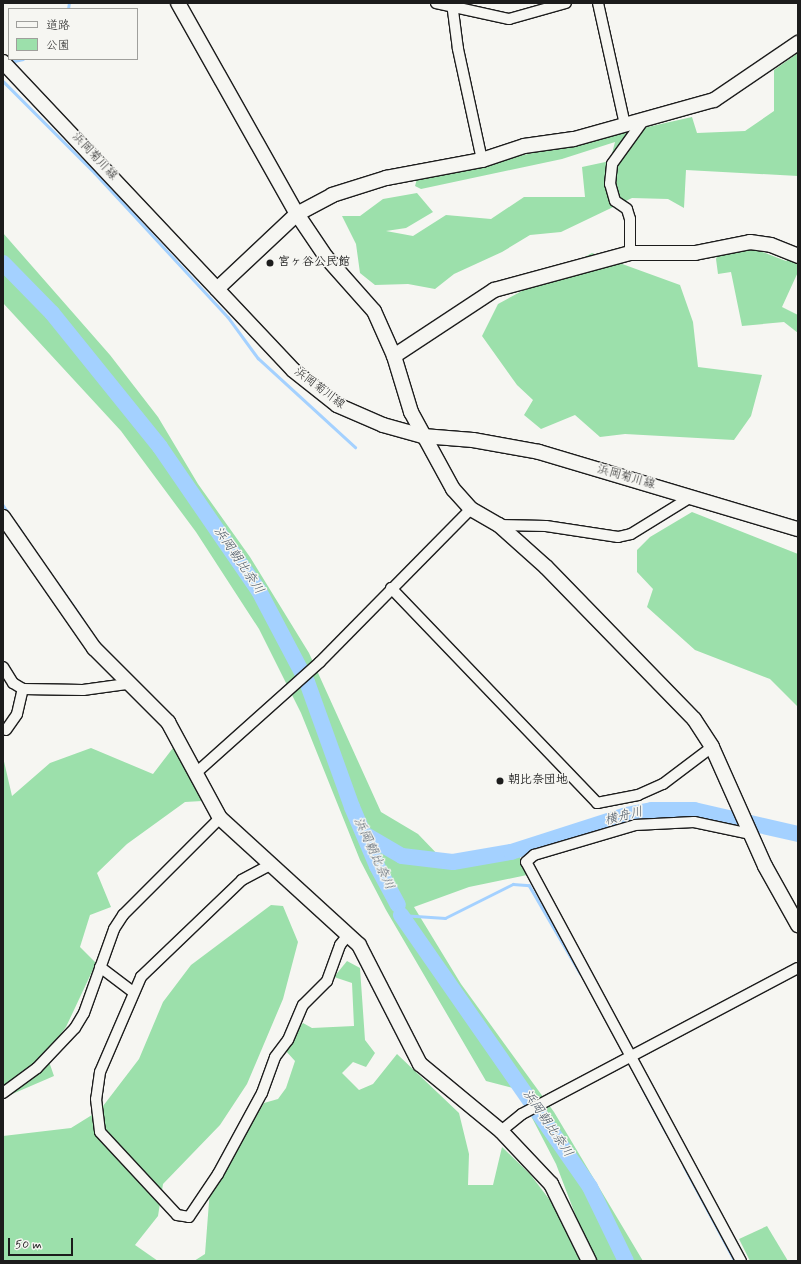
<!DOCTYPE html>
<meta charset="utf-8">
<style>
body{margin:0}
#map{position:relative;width:801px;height:1264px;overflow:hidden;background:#f6f6f2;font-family:Mynerve,"Klee One",sans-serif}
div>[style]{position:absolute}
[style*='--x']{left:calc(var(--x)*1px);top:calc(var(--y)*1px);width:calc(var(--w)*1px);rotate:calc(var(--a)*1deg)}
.green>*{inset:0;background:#9ce0ab}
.stream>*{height:2.5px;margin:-1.25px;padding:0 1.25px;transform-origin:1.25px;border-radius:1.25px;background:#a4d1ff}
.river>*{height:16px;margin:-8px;padding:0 8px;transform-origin:8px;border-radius:8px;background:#a4d1ff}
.roads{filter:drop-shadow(1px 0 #1c1c1c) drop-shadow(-1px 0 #1c1c1c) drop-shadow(0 1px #1c1c1c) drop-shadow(0 -1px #1c1c1c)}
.street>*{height:10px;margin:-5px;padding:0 5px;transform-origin:5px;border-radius:5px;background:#f6f6f2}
.secondary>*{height:14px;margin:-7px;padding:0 7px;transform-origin:7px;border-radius:7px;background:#f6f6f2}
.dots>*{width:11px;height:11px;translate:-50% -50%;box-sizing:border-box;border:2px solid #f6f6f2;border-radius:50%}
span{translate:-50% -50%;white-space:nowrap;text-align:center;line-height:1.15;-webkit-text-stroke:3px #f6f6f2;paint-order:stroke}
.street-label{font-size:12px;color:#1c1c1c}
.poi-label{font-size:12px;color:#1c1c1c;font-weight:700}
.left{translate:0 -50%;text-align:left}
.water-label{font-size:13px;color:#455260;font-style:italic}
.frame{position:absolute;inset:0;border:4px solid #1c1c1c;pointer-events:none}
.legend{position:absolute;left:8px;top:8px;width:130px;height:52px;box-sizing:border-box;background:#f6f6f2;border:1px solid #9f9f9c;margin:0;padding:5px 7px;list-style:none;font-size:12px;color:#1c1c1c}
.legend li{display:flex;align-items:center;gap:8px;height:20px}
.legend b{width:20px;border:1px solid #9f9f9c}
.scale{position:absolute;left:8px;top:1238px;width:65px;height:18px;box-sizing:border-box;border:2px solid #1c1c1c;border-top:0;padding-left:5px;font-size:12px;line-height:14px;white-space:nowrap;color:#1c1c1c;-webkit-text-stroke:3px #f6f6f2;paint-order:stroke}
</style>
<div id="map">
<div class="green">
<div style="clip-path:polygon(798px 53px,798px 176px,686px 170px,684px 208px,668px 199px,632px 198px,561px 232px,530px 235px,502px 252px,454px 274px,435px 289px,408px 284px,375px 285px,360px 273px,356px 244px,342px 216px,360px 216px,383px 199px,417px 193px,433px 212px,406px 228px,386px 231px,413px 236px,446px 215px,491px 219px,524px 197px,585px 197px,582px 167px,610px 161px,615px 142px,562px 159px,421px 189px,415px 186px,417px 179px,692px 117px,697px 133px,745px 131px,774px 111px,774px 70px)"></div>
<div style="clip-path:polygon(3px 233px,110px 355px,158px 417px,198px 484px,250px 557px,309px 653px,381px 812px,418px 834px,442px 859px,519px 855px,527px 875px,469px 887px,414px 907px,461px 984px,554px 1112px,643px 1261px,593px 1261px,556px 1164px,517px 1089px,486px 1081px,386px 910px,360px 860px,301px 713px,259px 629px,196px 532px,121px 431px,3px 303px)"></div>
<div style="clip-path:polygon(752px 248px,786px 261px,794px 255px,798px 258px,798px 272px,782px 307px,798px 315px,798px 333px,784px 322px,742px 326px,731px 272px,718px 274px,716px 259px,718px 253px)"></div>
<div style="clip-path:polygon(592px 253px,680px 285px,693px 322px,698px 367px,762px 375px,751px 416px,734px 440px,625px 434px,600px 437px,575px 415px,541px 429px,524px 415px,533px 400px,517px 385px,482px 336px,498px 304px)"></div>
<div style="clip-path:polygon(692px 512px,798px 554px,798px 707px,770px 679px,695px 650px,647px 607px,653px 589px,637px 572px,637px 550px,650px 537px)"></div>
<div style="clip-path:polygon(176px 744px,202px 801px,185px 802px,127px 844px,97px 873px,111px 907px,90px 915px,80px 947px,96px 963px,66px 1027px,46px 1053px,54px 1076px,3px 1098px,3px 757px,12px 796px,50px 763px,91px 748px,153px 774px)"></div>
<div style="clip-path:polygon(271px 905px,283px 906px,298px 942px,283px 999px,247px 1084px,220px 1125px,163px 1184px,158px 1216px,135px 1245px,158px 1261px,3px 1261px,3px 1136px,71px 1128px,100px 1110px,139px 1059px,163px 1002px,191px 965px)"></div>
<div style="clip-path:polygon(347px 961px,360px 968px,365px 1040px,375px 1053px,366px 1067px,353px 1062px,342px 1073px,359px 1090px,373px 1084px,397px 1054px,459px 1113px,469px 1154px,468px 1185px,493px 1185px,502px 1147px,530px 1174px,568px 1224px,585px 1261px,194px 1261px,205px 1254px,210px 1189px,264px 1103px,278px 1099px,286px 1088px,295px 1061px,285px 1050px,297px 1030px,303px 1023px,312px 1028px,354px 1026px,352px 983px,334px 977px)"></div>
<div style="clip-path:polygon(767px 1226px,788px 1261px,750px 1261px,739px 1239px)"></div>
</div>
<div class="stream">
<div style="--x:68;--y:9;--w:6;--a:-81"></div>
<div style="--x:10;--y:62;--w:13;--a:-13"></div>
<div style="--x:3;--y:81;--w:130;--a:45"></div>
<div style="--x:95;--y:173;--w:196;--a:47.3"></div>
<div style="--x:228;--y:317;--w:51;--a:53.8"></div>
<div style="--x:258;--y:358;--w:132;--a:42.5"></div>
<div style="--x:3;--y:505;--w:11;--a:56"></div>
<div style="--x:18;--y:526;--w:15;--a:58"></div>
<div style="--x:58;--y:584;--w:40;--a:55.1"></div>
<div style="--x:398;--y:905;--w:10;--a:73"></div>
<div style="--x:401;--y:915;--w:44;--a:3.9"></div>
<div style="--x:445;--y:918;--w:76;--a:-26.6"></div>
<div style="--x:513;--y:884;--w:16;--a:4"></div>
<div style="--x:529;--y:885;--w:102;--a:59.9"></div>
<div style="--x:642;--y:1087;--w:51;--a:61.9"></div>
<div style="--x:684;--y:1166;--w:108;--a:61.8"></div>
</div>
<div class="river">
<div style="--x:3;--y:263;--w:70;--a:45.6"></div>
<div style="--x:52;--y:313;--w:172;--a:51.1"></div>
<div style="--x:160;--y:447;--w:175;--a:55.5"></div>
<div style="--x:259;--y:591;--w:103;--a:62.2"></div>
<div style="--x:307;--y:682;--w:133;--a:70.2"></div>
<div style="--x:352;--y:807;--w:64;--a:67"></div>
<div style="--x:377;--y:866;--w:44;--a:61.7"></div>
<div style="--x:364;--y:834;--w:44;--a:30.1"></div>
<div style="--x:402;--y:856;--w:51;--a:6.7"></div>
<div style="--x:453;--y:862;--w:59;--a:-9.8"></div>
<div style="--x:511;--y:852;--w:121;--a:-17.8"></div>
<div style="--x:626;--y:815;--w:26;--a:-11"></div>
<div style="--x:652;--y:810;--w:42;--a:0"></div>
<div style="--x:694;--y:810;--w:107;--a:13"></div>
<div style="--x:401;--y:915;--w:331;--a:55.2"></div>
<div style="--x:590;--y:1187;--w:82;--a:64.1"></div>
</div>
<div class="roads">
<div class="street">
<div style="--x:436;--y:3;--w:75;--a:12.4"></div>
<div style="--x:509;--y:19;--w:59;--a:-15.7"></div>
<div style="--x:452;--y:3;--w:46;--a:82.6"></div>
<div style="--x:458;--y:49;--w:114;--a:77.8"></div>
<div style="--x:598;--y:3;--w:125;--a:77.5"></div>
<div style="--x:630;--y:253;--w:34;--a:-90"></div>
<div style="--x:630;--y:219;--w:10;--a:-107"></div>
<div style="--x:627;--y:209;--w:14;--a:-146"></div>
<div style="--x:615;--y:201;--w:18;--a:-106"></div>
<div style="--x:610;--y:184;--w:20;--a:-84"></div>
<div style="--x:612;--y:164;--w:53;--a:-54.2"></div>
<div style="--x:499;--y:525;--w:47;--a:1.2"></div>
<div style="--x:546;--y:526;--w:73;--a:8.7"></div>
<div style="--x:618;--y:537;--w:13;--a:-13"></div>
<div style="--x:631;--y:534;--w:70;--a:-31.7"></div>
<div style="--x:391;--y:588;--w:298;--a:46.2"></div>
<div style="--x:597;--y:803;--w:42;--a:-11"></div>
<div style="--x:638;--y:795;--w:27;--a:-24"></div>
<div style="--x:663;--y:784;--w:61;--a:-37.1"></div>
<div style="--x:3;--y:667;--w:19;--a:58"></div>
<div style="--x:13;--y:683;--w:12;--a:31"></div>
<div style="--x:23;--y:689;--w:60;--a:1"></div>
<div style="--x:83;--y:690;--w:44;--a:-7.8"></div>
<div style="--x:6;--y:730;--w:19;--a:-55"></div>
<div style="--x:17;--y:714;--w:26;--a:-77"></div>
<div style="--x:197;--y:772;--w:165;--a:-41.8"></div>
<div style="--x:320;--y:662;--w:215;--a:-45.4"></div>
<div style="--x:270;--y:865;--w:32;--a:152"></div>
<div style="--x:242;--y:880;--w:140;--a:136.2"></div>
<div style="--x:141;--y:977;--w:103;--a:113.3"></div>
<div style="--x:100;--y:1072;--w:27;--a:98"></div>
<div style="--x:96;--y:1099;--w:33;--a:83"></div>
<div style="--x:100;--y:1132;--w:113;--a:47.1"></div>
<div style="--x:177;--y:1215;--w:12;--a:9"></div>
<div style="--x:189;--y:1217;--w:52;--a:-56"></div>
<div style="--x:218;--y:1174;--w:92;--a:-61.5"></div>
<div style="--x:262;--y:1093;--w:38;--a:-70"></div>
<div style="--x:275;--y:1057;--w:21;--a:-53"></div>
<div style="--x:288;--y:1040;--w:38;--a:-67"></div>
<div style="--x:303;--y:1005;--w:34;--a:-45"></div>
<div style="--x:327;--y:981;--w:38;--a:-70"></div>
<div style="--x:340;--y:945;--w:13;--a:-51"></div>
<div style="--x:100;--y:967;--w:41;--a:37.1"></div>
<div style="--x:3;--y:1093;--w:42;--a:-36.3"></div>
<div style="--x:37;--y:1068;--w:55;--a:-46.5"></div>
<div style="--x:75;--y:1028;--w:17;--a:-59"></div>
<div style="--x:84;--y:1013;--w:89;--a:-70.3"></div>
<div style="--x:114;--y:929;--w:17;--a:-57"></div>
<div style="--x:123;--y:915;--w:137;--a:-45"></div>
<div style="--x:501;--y:1131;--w:27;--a:-39"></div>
<div style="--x:522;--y:1114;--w:312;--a:-27.9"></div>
<div style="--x:741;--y:1261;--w:453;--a:-118.3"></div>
<div style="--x:526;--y:862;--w:11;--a:-41"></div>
<div style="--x:534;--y:855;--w:105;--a:-16.5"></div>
<div style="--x:635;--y:825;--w:59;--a:-2.9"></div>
<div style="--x:694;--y:822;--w:57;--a:12.1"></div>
</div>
<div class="secondary">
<div style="--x:178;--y:3;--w:242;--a:60.6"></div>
<div style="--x:297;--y:214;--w:52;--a:56"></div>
<div style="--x:326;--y:257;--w:72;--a:48.4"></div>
<div style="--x:374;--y:311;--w:49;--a:66"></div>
<div style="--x:394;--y:356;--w:59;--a:73.1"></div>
<div style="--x:411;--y:412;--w:88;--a:61.4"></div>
<div style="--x:453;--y:489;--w:27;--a:48"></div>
<div style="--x:471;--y:509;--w:32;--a:30"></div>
<div style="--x:499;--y:525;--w:63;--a:41.8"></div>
<div style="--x:546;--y:567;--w:212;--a:45.8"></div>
<div style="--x:694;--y:719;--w:33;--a:57"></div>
<div style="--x:712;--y:747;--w:130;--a:66"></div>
<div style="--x:765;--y:866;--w:68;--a:60.8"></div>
<div style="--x:3;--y:62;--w:423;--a:46.7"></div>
<div style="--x:293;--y:370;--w:56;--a:38.5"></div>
<div style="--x:337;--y:405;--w:50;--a:23.5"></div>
<div style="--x:383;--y:425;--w:41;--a:15.4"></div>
<div style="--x:423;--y:436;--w:50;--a:4.6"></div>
<div style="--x:473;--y:440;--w:67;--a:10.3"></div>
<div style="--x:539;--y:452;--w:270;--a:16.6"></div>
<div style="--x:217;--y:289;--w:110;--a:-43.2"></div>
<div style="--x:297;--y:214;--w:40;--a:-28"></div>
<div style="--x:332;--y:195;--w:57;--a:-17.5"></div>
<div style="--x:386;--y:178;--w:98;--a:-10.6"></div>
<div style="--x:482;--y:160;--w:44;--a:-18.4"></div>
<div style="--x:524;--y:146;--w:50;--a:-8"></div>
<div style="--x:574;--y:139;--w:145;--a:-15.6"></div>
<div style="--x:714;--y:100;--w:102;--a:-34.2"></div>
<div style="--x:394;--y:356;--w:120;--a:-33.4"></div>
<div style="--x:494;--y:290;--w:141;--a:-15.2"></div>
<div style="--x:630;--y:253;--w:65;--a:0"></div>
<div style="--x:695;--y:253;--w:56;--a:-11.3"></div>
<div style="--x:750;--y:242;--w:21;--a:8"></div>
<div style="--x:771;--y:245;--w:29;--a:22"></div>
<div style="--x:3;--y:517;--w:160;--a:55.2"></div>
<div style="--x:94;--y:648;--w:105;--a:45"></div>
<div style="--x:168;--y:722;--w:109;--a:61.6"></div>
<div style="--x:220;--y:818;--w:188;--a:42.4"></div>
<div style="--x:359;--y:945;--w:134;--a:62.9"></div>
<div style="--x:420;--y:1064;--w:105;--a:39.6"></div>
<div style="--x:501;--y:1131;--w:73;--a:46.7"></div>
<div style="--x:551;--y:1184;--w:86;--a:63.7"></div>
</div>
</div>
<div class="dots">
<div style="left:270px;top:263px;background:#1c1c1c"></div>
<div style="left:500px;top:781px;background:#1c1c1c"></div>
</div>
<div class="street-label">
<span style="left:94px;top:157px;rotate:47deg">浜岡菊川線</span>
<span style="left:319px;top:389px;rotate:37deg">浜岡菊川線</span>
<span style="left:626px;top:478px;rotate:16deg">浜岡菊川線</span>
</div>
<div class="poi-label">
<span class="left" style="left:278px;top:263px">宮ヶ谷公民館</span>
<span class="left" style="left:508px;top:781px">朝比奈団地</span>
</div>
<div class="water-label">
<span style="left:238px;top:561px;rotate:56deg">浜岡朝比奈川</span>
<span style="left:624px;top:817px;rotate:-14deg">横舟川</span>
<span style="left:373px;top:854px;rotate:65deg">浜岡朝比奈川</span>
<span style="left:547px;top:1124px;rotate:56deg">浜岡朝比奈川</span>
</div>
<div class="frame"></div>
<ul class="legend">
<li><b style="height:5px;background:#f6f6f2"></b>道路</li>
<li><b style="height:11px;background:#9ce0ab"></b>公園</li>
</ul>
<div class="scale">50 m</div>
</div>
